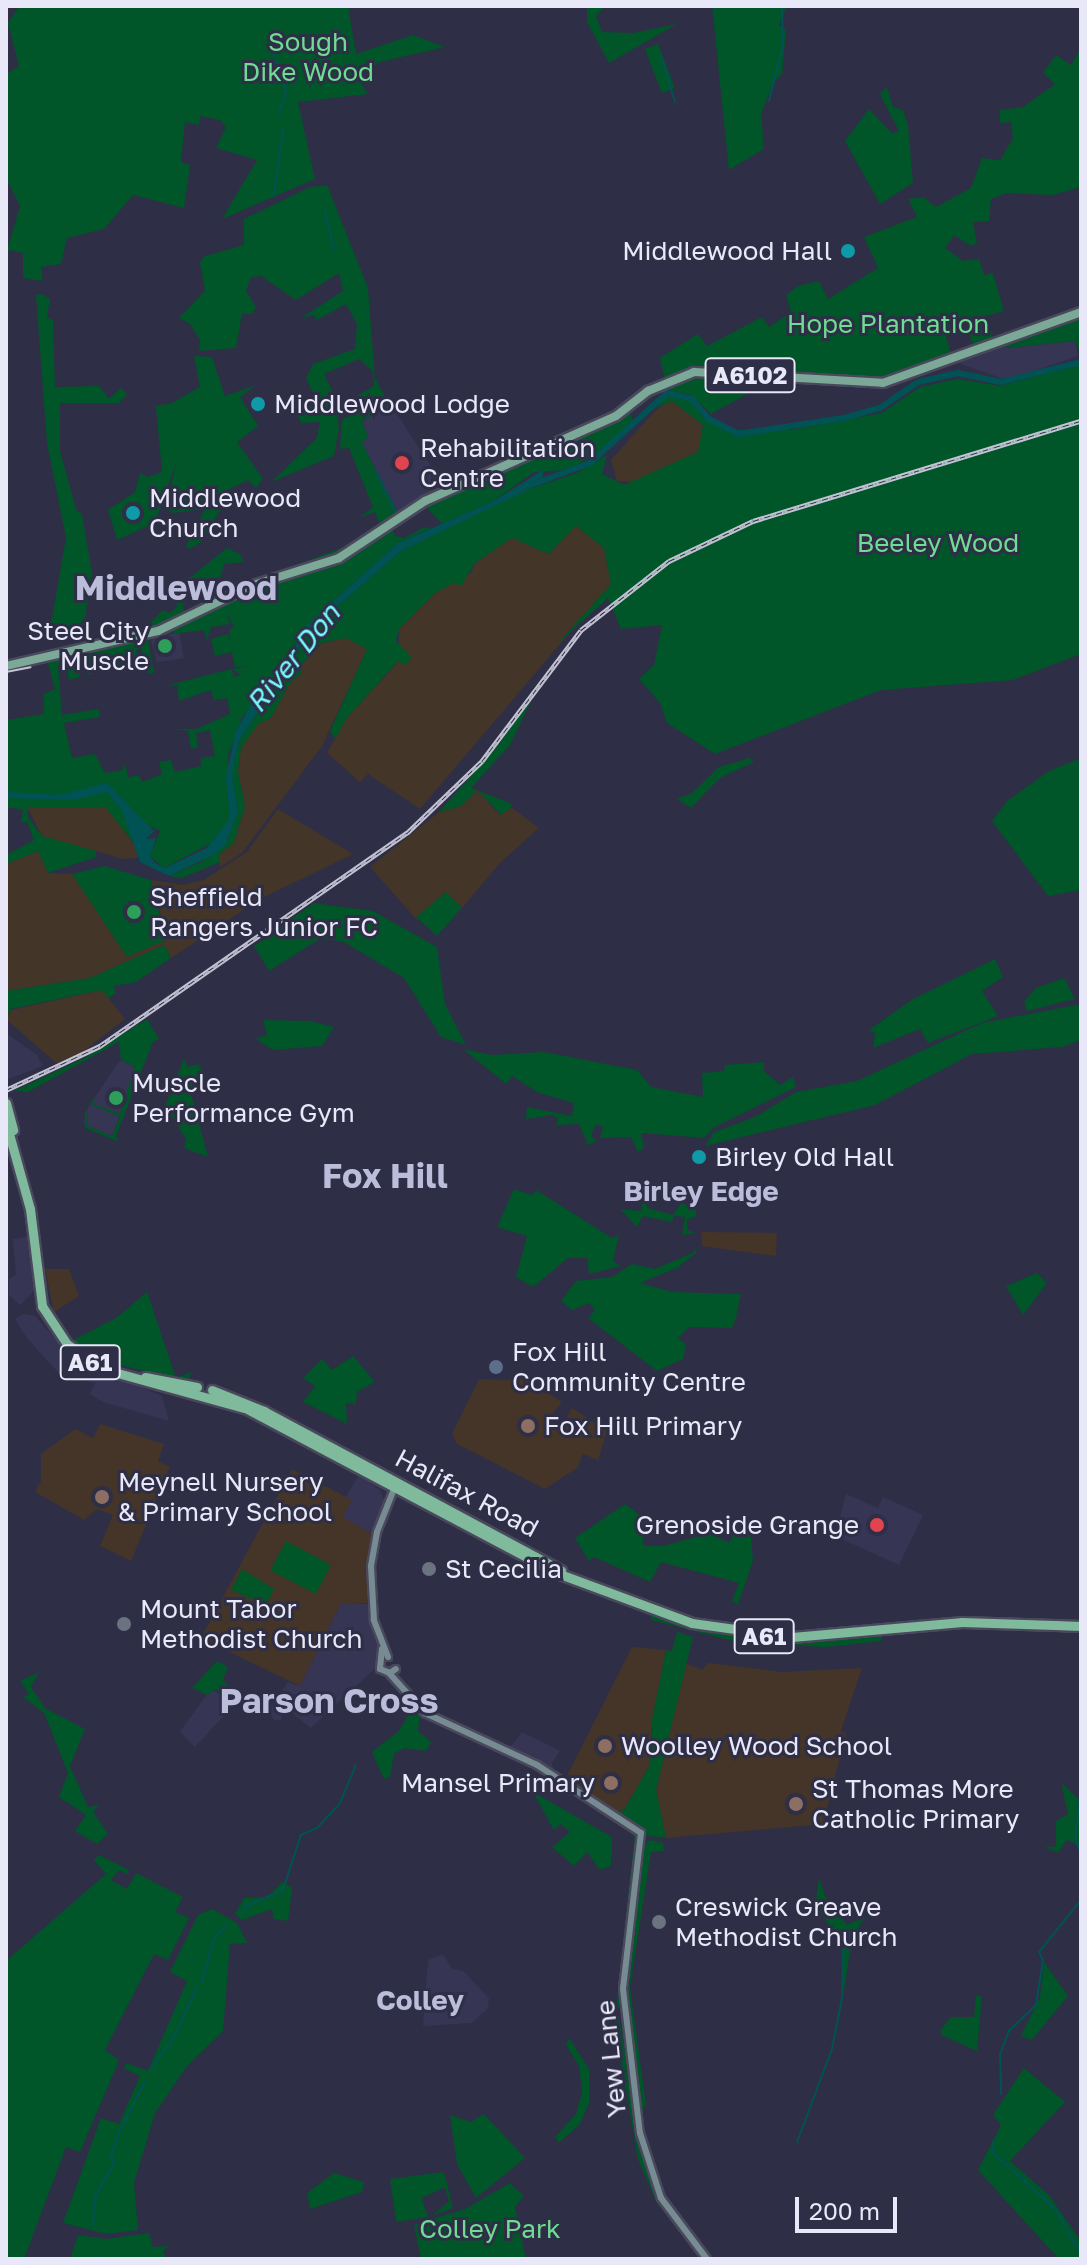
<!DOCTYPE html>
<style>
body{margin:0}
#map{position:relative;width:1087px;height:2265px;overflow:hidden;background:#2e2e46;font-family:"Golos Text",sans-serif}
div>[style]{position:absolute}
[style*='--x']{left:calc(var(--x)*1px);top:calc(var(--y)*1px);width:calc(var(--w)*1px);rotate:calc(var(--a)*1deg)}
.built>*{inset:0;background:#363554}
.industrial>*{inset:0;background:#443529}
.education>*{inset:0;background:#443528}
.green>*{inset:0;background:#005529;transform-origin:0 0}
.water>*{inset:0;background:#005255}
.stream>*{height:2px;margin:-1px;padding:0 1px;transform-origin:1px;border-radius:1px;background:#005255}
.river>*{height:6px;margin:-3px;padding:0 3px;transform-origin:3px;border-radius:3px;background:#005255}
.roads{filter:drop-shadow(2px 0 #49485c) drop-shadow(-2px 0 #49485c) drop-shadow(0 2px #49485c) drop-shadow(0 -2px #49485c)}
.secondary>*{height:6px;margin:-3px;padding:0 3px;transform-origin:3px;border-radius:3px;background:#778c92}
.primary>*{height:8px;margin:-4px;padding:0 4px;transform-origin:4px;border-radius:4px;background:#7ca898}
.trunk>*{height:9px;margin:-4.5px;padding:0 4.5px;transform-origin:4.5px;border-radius:4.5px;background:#80ba9c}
.tram>*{height:2px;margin:-1px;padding:0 1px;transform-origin:1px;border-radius:1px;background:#c3c3d4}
.rail>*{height:5px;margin-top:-2.5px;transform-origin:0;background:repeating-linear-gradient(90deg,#2e2e46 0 6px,#c3c3d4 0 12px);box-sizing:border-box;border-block:2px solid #c3c3d4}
.dots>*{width:22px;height:22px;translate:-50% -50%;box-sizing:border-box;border:4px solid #2e2e46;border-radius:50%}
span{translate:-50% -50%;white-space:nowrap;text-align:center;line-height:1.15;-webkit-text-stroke:6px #2e2e46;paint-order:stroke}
.shield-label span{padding:2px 6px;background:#2e2e46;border:2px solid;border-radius:6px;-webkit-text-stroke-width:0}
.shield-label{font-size:24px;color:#e8e8f8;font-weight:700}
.park-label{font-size:26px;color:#6fdb93}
.poi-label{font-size:26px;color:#e8e8f8}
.right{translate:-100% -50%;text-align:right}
.left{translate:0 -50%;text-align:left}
.street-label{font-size:26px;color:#e8e8f8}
.water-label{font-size:28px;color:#77f9fe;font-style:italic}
.neighbourhood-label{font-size:28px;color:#bcbddb;font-weight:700}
.district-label{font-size:34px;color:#bcbddb;font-weight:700}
.frame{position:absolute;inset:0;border:8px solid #e8e8f8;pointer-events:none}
.scale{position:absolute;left:795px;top:2197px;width:102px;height:36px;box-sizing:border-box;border:4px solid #e8e8f8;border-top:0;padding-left:10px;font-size:24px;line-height:28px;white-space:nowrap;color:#e8e8f8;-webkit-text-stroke:6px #2e2e46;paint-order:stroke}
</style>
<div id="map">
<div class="built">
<div style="clip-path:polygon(1075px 341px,1078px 356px,1015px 377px,1001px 378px,949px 360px,1004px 342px,1006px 348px)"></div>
<div style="clip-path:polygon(390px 404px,443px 484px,398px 513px,362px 443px,361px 421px)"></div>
<div style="clip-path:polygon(179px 631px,184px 658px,157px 662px,151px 640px)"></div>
<div style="clip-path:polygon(6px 1033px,37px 1055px,43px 1066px,6px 1080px)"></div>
<div style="clip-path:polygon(120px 1060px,135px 1067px,134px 1080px,112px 1136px,84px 1125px,85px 1112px)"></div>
<div style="clip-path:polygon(28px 1237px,36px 1289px,20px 1305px,9px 1295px,9px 1279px,16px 1275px,13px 1239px)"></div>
<div style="clip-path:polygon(24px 1314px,35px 1316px,82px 1369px,88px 1365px,162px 1396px,169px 1421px,103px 1402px,90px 1394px,95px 1383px,78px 1378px,66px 1381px,27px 1338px,15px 1319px)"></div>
<div style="clip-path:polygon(359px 1475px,380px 1490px,384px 1500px,372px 1534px,342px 1517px,345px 1498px)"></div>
<div style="clip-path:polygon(846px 1494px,878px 1508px,883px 1497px,923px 1515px,899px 1565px,835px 1536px)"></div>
<div style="clip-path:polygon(341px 1603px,372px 1604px,382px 1649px,379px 1665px,311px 1728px,285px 1708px,281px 1720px,274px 1720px,268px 1711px,288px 1682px,300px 1686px)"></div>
<div style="clip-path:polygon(211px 1689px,235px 1704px,195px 1747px,180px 1732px)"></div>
<div style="clip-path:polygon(522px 1732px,560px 1751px,552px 1763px,554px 1772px,508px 1750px)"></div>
<div style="clip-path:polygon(443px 1954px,452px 1969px,463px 1971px,489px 1998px,488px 2008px,472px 2023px,423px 2026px,428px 1960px)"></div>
</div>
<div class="industrial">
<div style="clip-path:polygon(671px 400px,703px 425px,699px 452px,634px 482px,617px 481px,611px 460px,655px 411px)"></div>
<div style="clip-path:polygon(576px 526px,604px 548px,611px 584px,420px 809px,368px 774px,360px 782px,327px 753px,346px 719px,399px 661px,399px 629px,435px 593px,471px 573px,475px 563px,512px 538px,549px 554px)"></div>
<div style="clip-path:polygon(346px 638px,367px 649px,322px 746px,242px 853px,220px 867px,220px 854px,234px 842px,245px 806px,238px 772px,241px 748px,258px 724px,271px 718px,290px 683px,302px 673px,302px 664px,322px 643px)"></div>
<div style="clip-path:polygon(477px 790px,500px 815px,511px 807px,539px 828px,501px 862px,462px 908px,445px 892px,417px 920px,370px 867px,439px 812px,461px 806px)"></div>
<div style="clip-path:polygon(27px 807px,106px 807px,137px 848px,138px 858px,123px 859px,42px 836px)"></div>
<div style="clip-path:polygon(278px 809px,353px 854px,260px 899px,171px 958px,164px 945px,90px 978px,6px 991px,6px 864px,38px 851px,48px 873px,72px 874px,127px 957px,162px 920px,151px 880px,182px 885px,204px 880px,247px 852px)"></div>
<div style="clip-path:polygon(102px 990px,125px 1019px,80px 1054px,56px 1063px,6px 1019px,11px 1010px)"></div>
</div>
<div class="education">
<div style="clip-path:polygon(701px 1232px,777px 1233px,776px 1256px,702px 1246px)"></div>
<div style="clip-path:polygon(45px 1269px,69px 1269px,79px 1296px,54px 1312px)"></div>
<div style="clip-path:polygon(514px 1372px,562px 1402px,552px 1415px,565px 1420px,572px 1408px,607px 1431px,598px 1460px,583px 1454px,577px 1468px,545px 1489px,457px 1444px,452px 1434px,479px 1379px,510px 1380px)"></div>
<div style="clip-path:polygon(100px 1424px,164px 1444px,158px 1461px,170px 1467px,131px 1561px,100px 1546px,113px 1515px,97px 1509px,84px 1520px,35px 1492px,41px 1481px,41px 1454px,75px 1429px,93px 1438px)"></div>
<div style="clip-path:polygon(292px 1469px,352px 1500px,343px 1517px,372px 1534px,367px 1603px,341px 1603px,300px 1686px,201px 1638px)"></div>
<div style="clip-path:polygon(632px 1647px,666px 1650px,652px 1720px,650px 1765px,624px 1810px,615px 1812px,565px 1780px)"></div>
<div style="clip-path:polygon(685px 1663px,702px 1670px,708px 1663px,782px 1672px,862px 1668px,841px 1731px,846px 1733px,823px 1824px,666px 1838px,656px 1790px)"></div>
</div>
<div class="green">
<div style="clip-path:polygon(19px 6px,348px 6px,356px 54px,413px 35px,445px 47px,380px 62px,358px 78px,368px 94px,298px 102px,315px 179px,222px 219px,257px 160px,216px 148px,226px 127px,220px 120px,200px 116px,199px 125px,185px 122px,181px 162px,190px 165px,184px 208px,133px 195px,104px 229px,67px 238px,61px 264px,41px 267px,43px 281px,23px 278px,23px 253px,10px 250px,6px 254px,20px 206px,6px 178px,6px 74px,19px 66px,8px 23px)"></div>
<div style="clip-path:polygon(587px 6px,605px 6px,596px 16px,602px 32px,633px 33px,677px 24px,609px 63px,587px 22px)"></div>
<div style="clip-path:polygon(712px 6px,787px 6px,779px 25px,786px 30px,782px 75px,774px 81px,761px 114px,764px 149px,729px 170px)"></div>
<div style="left:658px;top:44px;width:47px;height:14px;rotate:69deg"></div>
<div style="clip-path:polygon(1081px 48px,1081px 187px,1053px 195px,1007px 193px,991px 199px,989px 221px,973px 222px,977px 243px,971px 246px,954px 235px,945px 248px,963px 261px,979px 259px,984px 275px,993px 273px,1004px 311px,985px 316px,993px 337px,973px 347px,966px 322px,944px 329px,951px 354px,887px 378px,848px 381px,711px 367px,665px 381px,660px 358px,698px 334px,707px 346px,762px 317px,769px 327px,791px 312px,786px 295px,798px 286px,819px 281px,828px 299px,878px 268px,864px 237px,917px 217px,908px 199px,923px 197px,936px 207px,971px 188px,982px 158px,1000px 160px,1013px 138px,1011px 122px,1000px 123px,1000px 110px,1023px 107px,1055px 84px,1043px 73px,1056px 55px,1071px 65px)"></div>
<div style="clip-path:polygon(887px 87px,893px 107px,903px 110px,908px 125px,913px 183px,880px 204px,845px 141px,869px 109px,892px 133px,899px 131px,880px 94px)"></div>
<div style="clip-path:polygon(327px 185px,368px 288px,375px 379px,390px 404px,362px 421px,368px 437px,362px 443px,398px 513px,340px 555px,262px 578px,356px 542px,380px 525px,375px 512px,359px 518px,373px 507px,349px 448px,340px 449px,342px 419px,350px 416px,353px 398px,374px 386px,373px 372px,359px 359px,324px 374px,335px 397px,339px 428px,334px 456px,271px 482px,317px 438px,320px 422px,301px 423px,297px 413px,317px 403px,306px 378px,313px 364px,355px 349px,357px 324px,346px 304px,317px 320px,314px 315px,301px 318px,343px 291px,339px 273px,296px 300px,261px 276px,251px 277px,246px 291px,256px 307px,252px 314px,242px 314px,236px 348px,199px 351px,200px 340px,190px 324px,179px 318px,205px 291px,200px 262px,205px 256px,244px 245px,244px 219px,310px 187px)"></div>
<div style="clip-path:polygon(42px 294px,50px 299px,47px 317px,53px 320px,55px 387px,99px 386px,109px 399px,121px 388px,127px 394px,119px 403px,60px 403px,60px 451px,76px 509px,82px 514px,92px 573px,85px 618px,62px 643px,48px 641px,66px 538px,47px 443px,36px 295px)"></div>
<div style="clip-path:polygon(1081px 313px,1081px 355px,1075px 341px,1006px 348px,1004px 342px)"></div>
<div style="clip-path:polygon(194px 356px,212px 357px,225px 396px,256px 385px,240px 397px,258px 426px,237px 442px,263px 479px,256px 488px,248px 480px,226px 491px,227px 499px,201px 542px,190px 549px,186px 546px,205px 509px,173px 513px,165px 509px,177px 461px,155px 523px,117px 540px,108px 510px,135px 492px,140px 473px,148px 477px,162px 472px,156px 406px,172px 403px,200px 387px)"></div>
<div style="clip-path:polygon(1081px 364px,1081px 654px,1013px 680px,881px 690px,715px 754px,667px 723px,660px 703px,639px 679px,654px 665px,662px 625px,621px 629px,608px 598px,557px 644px,611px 584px,604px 548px,576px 526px,549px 554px,512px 538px,475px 563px,461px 586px,454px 583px,435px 593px,399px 629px,396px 641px,412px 658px,404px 665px,398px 661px,346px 719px,335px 739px,330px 731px,367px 649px,346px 638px,321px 643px,302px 664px,302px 673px,290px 683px,271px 718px,258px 724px,241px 748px,238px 772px,245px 806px,234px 842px,220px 854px,220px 862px,182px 878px,169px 876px,201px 862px,226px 844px,238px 811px,232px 774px,239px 741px,311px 629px,401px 551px,515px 494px,577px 473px,607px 455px,602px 474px,624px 485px,698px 452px,703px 425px,672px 401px,657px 408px,663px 399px,673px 395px,690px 401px,727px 430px,790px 430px,882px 413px,920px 387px,957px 379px,1000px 386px)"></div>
<div style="clip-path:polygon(690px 375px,754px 378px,754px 390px,711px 414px,692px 395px,667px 390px,665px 385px)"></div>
<div style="clip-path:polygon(630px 410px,633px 421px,607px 448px,567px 470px,534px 472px,492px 502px,442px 524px,425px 506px)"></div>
<div style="clip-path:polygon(424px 527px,431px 528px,398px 543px,306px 626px,274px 680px,242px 717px,228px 755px,230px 818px,219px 839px,164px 868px,150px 856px,160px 831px,145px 824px,132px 841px,106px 808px,28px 807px,28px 817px,42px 836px,96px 851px,96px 857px,48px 873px,38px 851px,6px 864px,6px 855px,34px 840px,27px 822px,21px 823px,23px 810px,6px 807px,6px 720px,44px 714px,44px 694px,55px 689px,47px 660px,148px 640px,154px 673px,148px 674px,141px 648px,136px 650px,140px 664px,126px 667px,122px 653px,116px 654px,121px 668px,107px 671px,103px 657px,98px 658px,101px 671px,88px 675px,84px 661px,77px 663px,80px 677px,69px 680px,66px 665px,58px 666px,62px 715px,99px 709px,100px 717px,64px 723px,72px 758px,95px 754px,105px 773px,122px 770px,125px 763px,128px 777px,139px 775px,142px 782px,162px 774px,159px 762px,171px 760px,175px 772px,201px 766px,201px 758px,215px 756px,210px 730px,196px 733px,198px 747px,191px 749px,188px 731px,173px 729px,196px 729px,230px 714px,227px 698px,214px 700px,211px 690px,179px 701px,177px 685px,164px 686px,232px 669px,234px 677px,240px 675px,233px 669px,247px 666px,235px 667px,232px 652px,215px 656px,211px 639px,228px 634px,230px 640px,229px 630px,234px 627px,226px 612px,230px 624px,211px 627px,207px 641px,204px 630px,173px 634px,174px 629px,252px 588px,338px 561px,392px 528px,395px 536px,404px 538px)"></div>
<div style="clip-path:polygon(227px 548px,240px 554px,244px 562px,224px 564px,220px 579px,212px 583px,210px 578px,189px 595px,183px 605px,185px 616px,171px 624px,98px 640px,144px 629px,163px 610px,169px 613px,177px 607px,171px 582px,192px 576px)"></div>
<div style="clip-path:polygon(533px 697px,510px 745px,471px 788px,477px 790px,512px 804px,511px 807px,501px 815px,477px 790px,461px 806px,439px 812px,496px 748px)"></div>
<div style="clip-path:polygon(750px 758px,754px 762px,720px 778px,691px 808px,677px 799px,692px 793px,719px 767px)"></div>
<div style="clip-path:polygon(1081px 758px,1081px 890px,1048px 896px,992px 821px,1007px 801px,1049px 771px)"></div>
<div style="clip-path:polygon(105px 866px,151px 880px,166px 940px,127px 957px,72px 874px)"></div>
<div style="clip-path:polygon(446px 892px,462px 908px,437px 936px,416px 917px)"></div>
<div style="clip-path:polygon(314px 903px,373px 911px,437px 947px,445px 1004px,466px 1045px,441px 1037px,404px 978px,344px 942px,321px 938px,269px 971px,254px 946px)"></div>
<div style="clip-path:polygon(164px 945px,171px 958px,136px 982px,114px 986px,116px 993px,109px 998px,101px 990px,11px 1009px,6px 1017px,6px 991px,90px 978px)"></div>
<div style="clip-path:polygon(995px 959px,1003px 977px,982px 991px,998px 1016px,928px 1043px,920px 1029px,873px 1048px,875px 1033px,869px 1030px,913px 999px)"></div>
<div style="clip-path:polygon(1064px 978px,1075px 999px,1027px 1011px,1024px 1002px,1036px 988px)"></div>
<div style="clip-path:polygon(1081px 1004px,1081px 1040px,1062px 1047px,972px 1054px,875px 1105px,705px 1146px,714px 1132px,755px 1117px,796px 1092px,857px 1081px,982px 1023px)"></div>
<div style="clip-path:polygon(147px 1019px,159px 1039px,153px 1042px,116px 1136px,119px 1142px,85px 1128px,87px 1107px,88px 1126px,112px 1136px,120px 1117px,90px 1104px,94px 1096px,94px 1104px,120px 1114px,135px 1067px,121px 1060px,119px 1042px,28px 1092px,14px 1091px,86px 1057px)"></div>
<div style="clip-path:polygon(263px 1020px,310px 1021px,334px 1027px,322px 1046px,273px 1050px,256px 1039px,267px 1035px)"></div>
<div style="clip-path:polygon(463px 1049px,492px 1055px,544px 1052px,637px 1070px,651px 1087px,703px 1097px,702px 1073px,724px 1071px,725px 1065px,764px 1062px,764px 1071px,780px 1085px,793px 1077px,796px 1087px,713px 1128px,704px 1138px,641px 1133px,644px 1148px,638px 1152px,631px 1137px,600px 1138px,603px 1127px,596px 1124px,591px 1136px,597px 1141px,588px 1145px,579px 1124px,556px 1125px,558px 1118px,552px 1115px,526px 1119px,527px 1107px,572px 1116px,574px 1103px,539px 1093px,512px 1076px,506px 1084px)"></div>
<div style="clip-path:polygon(184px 1059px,188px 1067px,198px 1064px,205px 1076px,191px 1094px,208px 1157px,184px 1148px,186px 1139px,165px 1106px)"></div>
<div style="clip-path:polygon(514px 1189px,533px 1195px,536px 1190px,612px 1238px,619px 1235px,613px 1261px,621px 1266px,589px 1274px,587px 1258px,568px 1258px,533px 1287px,516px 1277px,527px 1236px,497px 1227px)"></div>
<div style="clip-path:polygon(643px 1198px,648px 1208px,673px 1215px,681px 1203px,691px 1207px,695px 1199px,696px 1216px,687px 1220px,687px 1230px,696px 1233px,682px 1235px,685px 1217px,674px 1216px,672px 1222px,643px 1216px,637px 1227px,620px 1209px,641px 1211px)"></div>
<div style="clip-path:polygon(697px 1246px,696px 1253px,677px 1268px,640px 1283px,673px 1292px,741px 1294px,736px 1318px,732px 1328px,689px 1327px,678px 1338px,686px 1345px,683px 1359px,657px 1371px,588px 1318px,595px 1310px,589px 1303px,572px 1310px,561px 1301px,576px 1281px,612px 1277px,632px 1264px,655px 1269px,694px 1252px)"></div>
<div style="clip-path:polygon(1037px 1273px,1047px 1283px,1023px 1315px,1006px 1286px)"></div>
<div style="clip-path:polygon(147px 1292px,176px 1378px,191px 1372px,189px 1381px,115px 1364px,73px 1340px,116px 1318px)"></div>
<div style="clip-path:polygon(353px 1356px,375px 1382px,357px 1392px,356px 1404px,346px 1403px,347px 1424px,303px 1402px,315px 1386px,303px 1378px,322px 1359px,332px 1370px)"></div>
<div style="clip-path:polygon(625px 1504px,651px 1524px,651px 1534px,643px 1538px,643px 1545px,663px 1546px,711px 1533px,729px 1543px,733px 1536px,717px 1527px,737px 1533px,750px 1527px,753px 1561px,738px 1604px,732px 1601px,739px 1583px,661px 1562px,650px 1582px,594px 1557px,589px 1561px,575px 1538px)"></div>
<div style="left:286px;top:1541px;width:51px;height:33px;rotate:28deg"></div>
<div style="clip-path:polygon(242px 1569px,274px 1589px,266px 1605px,231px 1590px)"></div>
<div style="clip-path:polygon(651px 1614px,756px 1638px,881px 1633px,882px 1641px,826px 1647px,741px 1643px,651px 1620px)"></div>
<div style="clip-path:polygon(677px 1632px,693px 1637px,656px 1790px,666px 1838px,648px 1836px,615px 1812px,624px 1810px,650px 1765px,652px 1720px,666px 1650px,672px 1651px)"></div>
<div style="clip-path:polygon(217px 1661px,228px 1667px,223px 1680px,233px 1690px,229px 1699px,216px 1689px,207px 1695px,192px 1688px)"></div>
<div style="clip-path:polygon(39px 1672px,31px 1687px,45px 1708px,85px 1729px,70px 1766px,88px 1807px,99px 1805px,93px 1812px,108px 1834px,97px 1844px,75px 1831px,86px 1815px,59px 1797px,68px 1773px,44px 1713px,23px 1697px,29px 1694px,20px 1681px)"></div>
<div style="clip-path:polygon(413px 1707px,420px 1714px,418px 1731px,431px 1742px,426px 1751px,404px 1748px,394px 1754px,390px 1777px,384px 1779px,372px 1752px,399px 1731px)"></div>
<div style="clip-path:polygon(1061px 1783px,1081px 1801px,1081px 1846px,1067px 1840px,1058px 1853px,1044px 1846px,1056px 1847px,1056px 1821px,1068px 1814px)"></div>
<div style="clip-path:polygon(533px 1792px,612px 1837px,611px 1866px,600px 1870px,587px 1852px,574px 1866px,552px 1847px,570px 1832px,561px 1824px,554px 1830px)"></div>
<div style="clip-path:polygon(635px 1831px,639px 1844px,621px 1962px,622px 2005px,616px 2010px)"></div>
<div style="clip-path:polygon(651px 1840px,663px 1843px,664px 1851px,651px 1852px,630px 1987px,646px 2105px,642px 2110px,625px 1983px,645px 1843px)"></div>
<div style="clip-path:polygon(99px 1855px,129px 1870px,127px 1874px,119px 1870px,111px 1880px,127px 1889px,136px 1873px,183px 1897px,175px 1912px,189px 1918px,168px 1960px,154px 1954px,105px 2050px,119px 2060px,80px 2152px,66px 2147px,24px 2259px,6px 2259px,6px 1961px,106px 1874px,94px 1860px)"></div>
<div style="clip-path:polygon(819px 1877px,825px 1896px,847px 1925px,866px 1916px,852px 1937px,843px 1998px,841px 1948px,824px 1916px,815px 1910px)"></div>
<div style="clip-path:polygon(282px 1882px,292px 1887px,288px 1921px,274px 1919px,272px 1909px,242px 1920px,235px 1914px,244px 1898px,268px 1897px)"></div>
<div style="clip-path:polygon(212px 1909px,237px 1923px,247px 1943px,230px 1944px,223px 2031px,187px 2066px,155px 2113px,134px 2183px,138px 2230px,106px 2234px,63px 2223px,101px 2118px,119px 2124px,140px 2076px,124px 2068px,126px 2063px,148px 2071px,187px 1981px,170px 1972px,198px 1915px)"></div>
<div style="clip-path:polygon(1044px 1962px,1068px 1996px,1032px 2040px,1021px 2036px,1040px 1997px)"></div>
<div style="clip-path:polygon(976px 1996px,982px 1996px,977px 2051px,941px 2035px,941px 2029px,951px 2017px,974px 2017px)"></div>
<div style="clip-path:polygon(619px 2015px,641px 2151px,660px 2211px,638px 2159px,614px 2019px)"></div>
<div style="clip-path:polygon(569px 2038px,589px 2069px,589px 2103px,580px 2124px,559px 2143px,555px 2137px,576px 2114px,582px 2092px,579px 2066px,566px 2045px)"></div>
<div style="clip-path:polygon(1024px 2068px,1065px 2102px,1010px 2161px,1049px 2195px,1081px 2242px,1081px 2259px,1059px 2259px,978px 2170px,1001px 2125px,993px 2115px)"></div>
<div style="clip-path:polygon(484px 2114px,525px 2158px,476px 2198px,457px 2164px,450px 2115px,471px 2122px)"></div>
<div style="clip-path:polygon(444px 2172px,453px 2208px,432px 2216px,449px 2201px,445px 2188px,441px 2189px,422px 2198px,428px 2217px,396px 2222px,390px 2179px)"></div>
<div style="clip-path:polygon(334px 2173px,364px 2182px,362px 2192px,310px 2209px,307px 2193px)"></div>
<div style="clip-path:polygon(510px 2183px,524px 2196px,515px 2207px,526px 2259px,421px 2259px,414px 2225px,465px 2209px)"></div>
<div style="clip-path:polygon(149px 2233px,153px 2247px,168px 2246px,163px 2252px,167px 2259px,70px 2259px,78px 2235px,106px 2239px)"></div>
</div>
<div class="water">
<div style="clip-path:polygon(543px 470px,542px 483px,401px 551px,311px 629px,239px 741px,232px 774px,238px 811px,226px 844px,215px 854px,169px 876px,140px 862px,122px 810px,107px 792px,73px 800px,6px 798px,6px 792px,59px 795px,107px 783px,154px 831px,146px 839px,156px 838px,150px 856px,155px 863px,165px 868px,207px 848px,230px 818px,226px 778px,235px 733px,252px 702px,283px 668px,306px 626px,398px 543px,492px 502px)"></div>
</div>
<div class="stream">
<div style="--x:272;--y:49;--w:46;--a:72.3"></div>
<div style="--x:286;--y:93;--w:22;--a:111"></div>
<div style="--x:661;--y:55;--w:49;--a:73.4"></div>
<div style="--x:769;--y:101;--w:57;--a:-75.7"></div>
<div style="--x:783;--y:46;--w:40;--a:-91.4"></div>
<div style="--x:274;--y:196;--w:67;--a:-82.2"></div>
<div style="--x:325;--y:210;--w:41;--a:77.3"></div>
<div style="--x:376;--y:472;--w:45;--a:63.4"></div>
<div style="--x:1079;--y:1803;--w:36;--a:96"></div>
<div style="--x:1075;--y:1839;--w:15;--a:67"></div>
<div style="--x:242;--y:1913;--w:8;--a:-60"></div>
<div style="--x:246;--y:1906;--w:40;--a:-23.4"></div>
<div style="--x:283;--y:1890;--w:58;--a:-71.9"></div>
<div style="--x:301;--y:1835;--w:17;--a:-24"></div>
<div style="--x:317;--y:1828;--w:34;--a:-47"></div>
<div style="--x:340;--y:1803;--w:41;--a:-67.2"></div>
<div style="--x:202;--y:1982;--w:45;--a:-74.4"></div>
<div style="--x:214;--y:1939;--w:21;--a:-49"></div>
<div style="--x:151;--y:2069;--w:42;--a:-54.8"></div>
<div style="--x:175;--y:2035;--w:53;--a:-65.4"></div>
<div style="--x:1001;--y:2094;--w:40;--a:-91.4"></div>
<div style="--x:1000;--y:2054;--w:25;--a:-69"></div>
<div style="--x:1009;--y:2031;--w:37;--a:-44"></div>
<div style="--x:1036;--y:2005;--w:46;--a:-81.2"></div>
<div style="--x:1043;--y:1960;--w:9;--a:-117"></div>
<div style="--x:1039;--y:1952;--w:67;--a:-51.1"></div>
<div style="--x:994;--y:2141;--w:11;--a:100"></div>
<div style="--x:992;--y:2152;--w:86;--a:42.2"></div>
<div style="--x:1056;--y:2210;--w:51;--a:60.4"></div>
<div style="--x:797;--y:2142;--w:99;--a:-69.4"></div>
<div style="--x:832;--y:2049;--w:52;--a:-78.9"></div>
<div style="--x:842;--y:1998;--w:61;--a:-88.1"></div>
<div style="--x:93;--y:2226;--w:32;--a:-85"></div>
<div style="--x:96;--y:2194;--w:35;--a:-59"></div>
<div style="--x:114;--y:2164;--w:8;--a:-113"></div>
<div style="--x:111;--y:2157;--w:31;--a:-71"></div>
<div style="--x:121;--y:2128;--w:53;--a:-62.9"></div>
<div style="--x:97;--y:2257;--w:2;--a:63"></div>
</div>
<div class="river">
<div style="--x:515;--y:491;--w:80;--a:-20.5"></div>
<div style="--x:590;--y:463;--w:104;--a:-42.3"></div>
<div style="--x:667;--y:393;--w:26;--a:13"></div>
<div style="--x:692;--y:399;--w:26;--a:50"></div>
<div style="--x:709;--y:419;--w:33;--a:27"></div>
<div style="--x:738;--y:434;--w:107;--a:-8.6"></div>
<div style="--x:844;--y:418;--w:37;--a:-16"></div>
<div style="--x:880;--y:408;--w:46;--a:-34.4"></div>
<div style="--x:918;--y:382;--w:41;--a:-12.7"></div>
<div style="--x:958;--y:373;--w:44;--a:11.8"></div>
<div style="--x:1001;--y:382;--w:82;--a:-14"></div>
</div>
<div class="roads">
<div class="secondary">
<div style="--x:382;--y:1649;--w:20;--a:96"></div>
<div style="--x:380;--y:1669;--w:11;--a:22"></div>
<div style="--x:390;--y:1673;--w:7;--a:-34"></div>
<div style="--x:388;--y:1657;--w:40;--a:-111"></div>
<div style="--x:374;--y:1620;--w:54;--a:-93.2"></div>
<div style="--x:371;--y:1566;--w:35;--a:-80"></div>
<div style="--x:377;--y:1532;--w:52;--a:-68.4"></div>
<div style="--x:389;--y:1673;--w:54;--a:48"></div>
<div style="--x:425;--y:1713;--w:123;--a:24.9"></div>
<div style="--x:537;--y:1765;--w:124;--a:33.2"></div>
<div style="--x:641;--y:1833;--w:157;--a:96.6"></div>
<div style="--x:623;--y:1989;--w:145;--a:83.3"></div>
<div style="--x:640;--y:2133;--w:68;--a:72.1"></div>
<div style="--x:661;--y:2198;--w:76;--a:53"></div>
</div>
<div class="primary">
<div style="--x:6;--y:666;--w:156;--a:-13"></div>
<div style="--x:158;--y:631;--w:106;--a:-25.8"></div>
<div style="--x:253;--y:585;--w:90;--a:-17.4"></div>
<div style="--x:339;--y:558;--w:103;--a:-33.5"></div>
<div style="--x:425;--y:501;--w:209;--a:-24"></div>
<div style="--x:616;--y:416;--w:41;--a:-38"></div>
<div style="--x:648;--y:391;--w:50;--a:-22.4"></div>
<div style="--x:694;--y:372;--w:189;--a:3.3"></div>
<div style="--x:883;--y:383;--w:210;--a:-19.7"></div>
</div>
<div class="trunk">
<div style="--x:6;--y:1103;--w:28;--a:75"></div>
<div style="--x:6;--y:1123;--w:89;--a:74.4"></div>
<div style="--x:30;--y:1209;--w:98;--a:82.9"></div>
<div style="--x:42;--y:1306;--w:45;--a:56.7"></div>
<div style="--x:67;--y:1344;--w:44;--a:34.8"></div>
<div style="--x:103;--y:1369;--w:147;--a:15.4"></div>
<div style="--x:245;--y:1408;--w:353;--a:27.9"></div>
<div style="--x:557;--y:1573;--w:144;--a:20.3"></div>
<div style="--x:692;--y:1623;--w:101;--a:8"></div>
<div style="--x:792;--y:1637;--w:171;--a:-5"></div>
<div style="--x:962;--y:1622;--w:119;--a:1.9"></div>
<div style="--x:145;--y:1377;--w:53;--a:10.9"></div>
<div style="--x:212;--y:1390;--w:56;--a:22"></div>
<div style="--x:264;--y:1411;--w:337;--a:28.2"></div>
</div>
</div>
<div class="tram">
<div style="--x:6;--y:672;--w:25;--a:-11"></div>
</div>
<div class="rail">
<div style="--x:6;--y:1090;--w:104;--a:-25.1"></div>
<div style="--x:100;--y:1046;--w:374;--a:-34.8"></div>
<div style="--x:407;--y:833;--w:104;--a:-43.8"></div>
<div style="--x:482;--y:761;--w:164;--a:-52.9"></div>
<div style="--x:581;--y:630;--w:112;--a:-38.1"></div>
<div style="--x:669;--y:561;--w:93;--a:-25.5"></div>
<div style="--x:753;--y:521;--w:343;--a:-17"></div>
</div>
<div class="dots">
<div style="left:848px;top:251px;background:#0f9aa8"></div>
<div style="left:258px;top:404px;background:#0f9aa8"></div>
<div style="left:402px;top:463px;background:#e0444e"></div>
<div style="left:133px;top:513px;background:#0f9aa8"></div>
<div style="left:165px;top:646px;background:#2e9e5b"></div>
<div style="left:134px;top:912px;background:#2e9e5b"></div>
<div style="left:116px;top:1098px;background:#2e9e5b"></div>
<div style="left:699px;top:1157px;background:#0f9aa8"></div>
<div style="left:496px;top:1367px;background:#5c6f8a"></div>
<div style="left:528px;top:1426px;background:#8d6e63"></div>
<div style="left:102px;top:1497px;background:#8d6e63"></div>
<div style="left:877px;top:1525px;background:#e0444e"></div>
<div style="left:429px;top:1569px;background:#6b7280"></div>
<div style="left:124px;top:1624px;background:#6b7280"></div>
<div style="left:605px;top:1746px;background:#8d6e63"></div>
<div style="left:611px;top:1783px;background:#8d6e63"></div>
<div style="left:796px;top:1804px;background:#8d6e63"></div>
<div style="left:659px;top:1922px;background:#6b7280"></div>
</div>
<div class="shield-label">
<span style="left:750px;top:375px">A6102</span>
<span style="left:90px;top:1362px">A61</span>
<span style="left:764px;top:1636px">A61</span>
</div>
<div class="park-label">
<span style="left:308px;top:57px">Sough<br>Dike Wood</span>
<span style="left:888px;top:324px">Hope Plantation</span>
<span style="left:938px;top:543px">Beeley Wood</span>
<span style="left:490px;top:2229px">Colley Park</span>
</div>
<div class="poi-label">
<span class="right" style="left:832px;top:251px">Middlewood Hall</span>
<span class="left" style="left:274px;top:404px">Middlewood Lodge</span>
<span class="left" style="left:420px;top:463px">Rehabilitation<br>Centre</span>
<span class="left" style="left:149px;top:513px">Middlewood<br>Church</span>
<span class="right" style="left:149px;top:646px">Steel City<br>Muscle</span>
<span class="left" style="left:150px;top:912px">Sheffield<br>Rangers Junior FC</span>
<span class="left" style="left:132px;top:1098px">Muscle<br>Performance Gym</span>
<span class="left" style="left:715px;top:1157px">Birley Old Hall</span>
<span class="left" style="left:512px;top:1367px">Fox Hill<br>Community Centre</span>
<span class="left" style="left:544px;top:1426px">Fox Hill Primary</span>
<span class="left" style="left:118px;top:1497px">Meynell Nursery<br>&amp; Primary School</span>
<span class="right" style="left:859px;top:1525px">Grenoside Grange</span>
<span class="left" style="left:445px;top:1569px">St Cecilia</span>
<span class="left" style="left:140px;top:1624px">Mount Tabor<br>Methodist Church</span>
<span class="left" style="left:621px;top:1746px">Woolley Wood School</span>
<span class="right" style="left:595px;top:1783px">Mansel Primary</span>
<span class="left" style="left:812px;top:1804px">St Thomas More<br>Catholic Primary</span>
<span class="left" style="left:675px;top:1922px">Creswick Greave<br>Methodist Church</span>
</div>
<div class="street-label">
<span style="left:467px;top:1493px;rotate:28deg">Halifax Road</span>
<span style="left:611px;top:2059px;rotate:-96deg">Yew Lane</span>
</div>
<div class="water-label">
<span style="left:293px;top:658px;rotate:-51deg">River Don</span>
</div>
<div class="neighbourhood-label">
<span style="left:701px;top:1191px">Birley Edge</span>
<span style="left:420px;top:2000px">Colley</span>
</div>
<div class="district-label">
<span style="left:176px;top:588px">Middlewood</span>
<span style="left:385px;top:1176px">Fox Hill</span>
<span style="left:329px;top:1701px">Parson Cross</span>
</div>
<div class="frame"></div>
<div class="scale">200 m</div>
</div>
